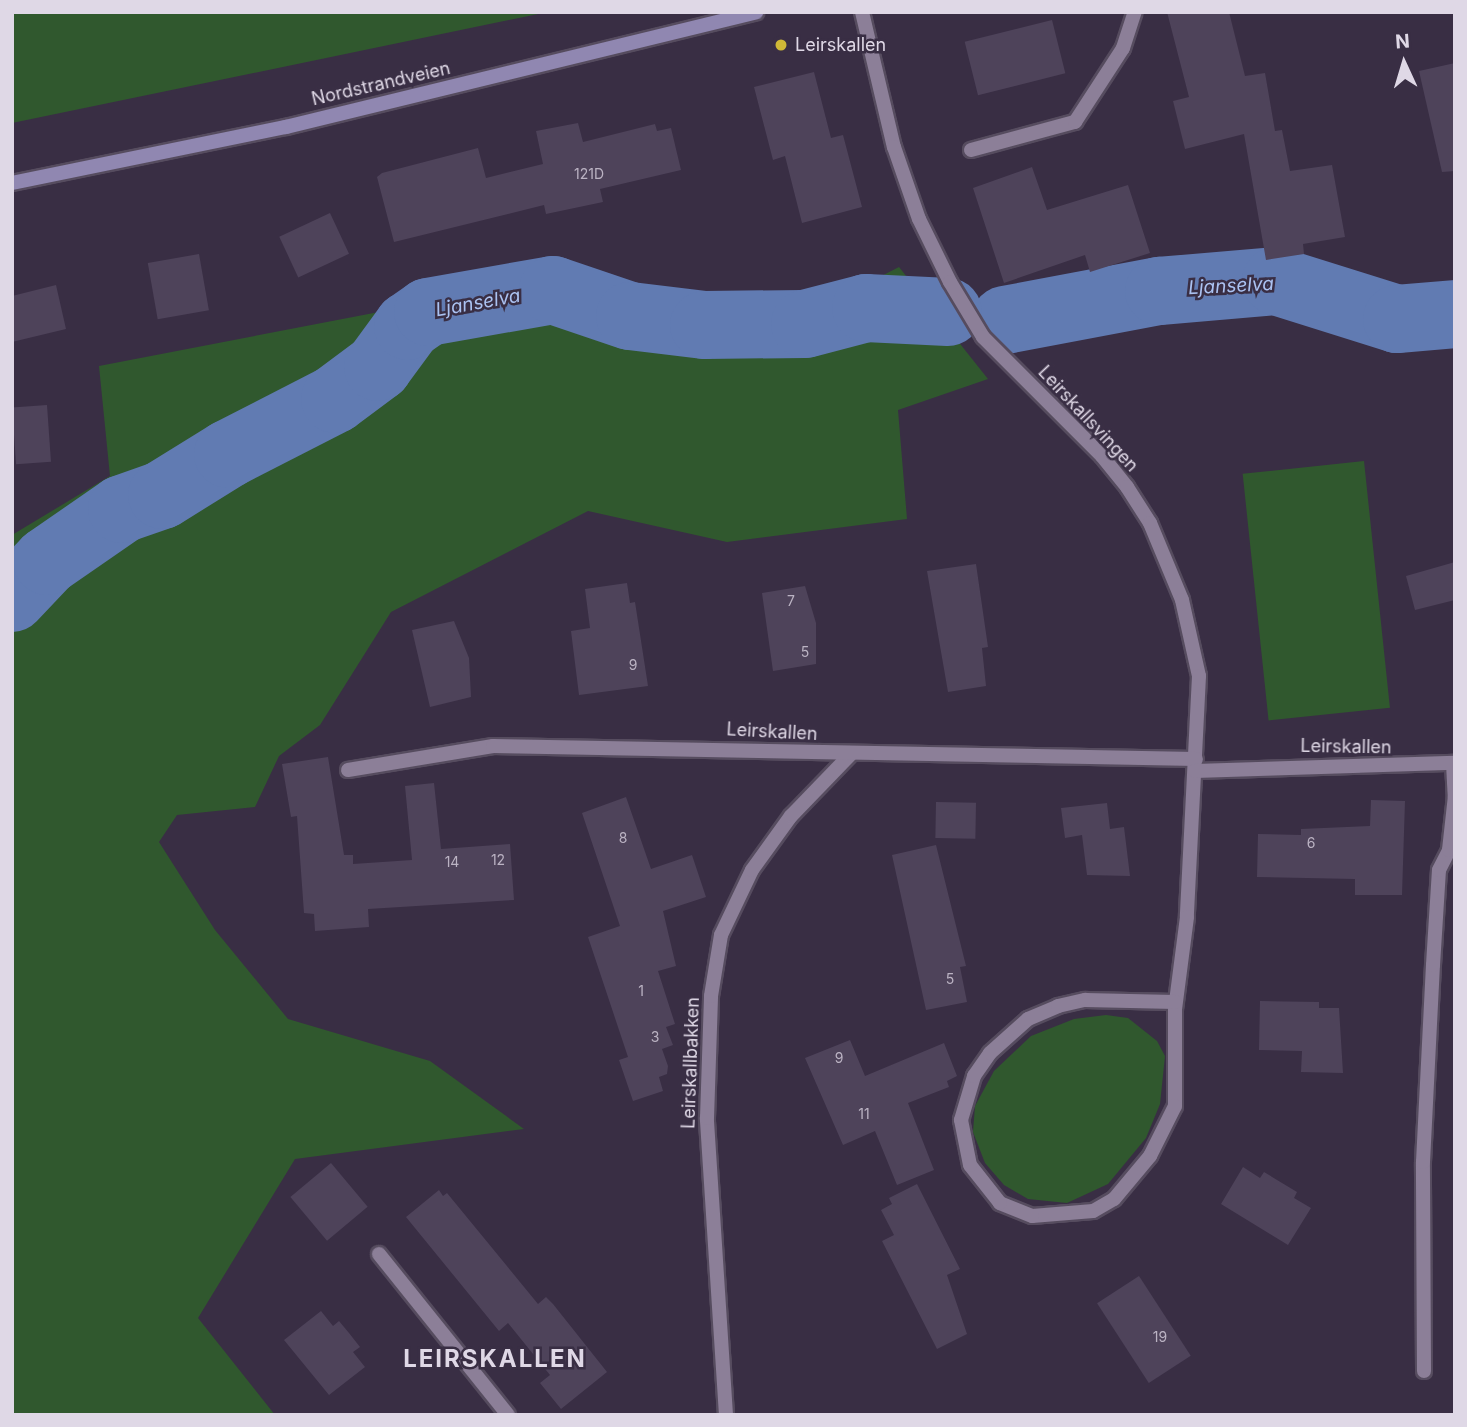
<!DOCTYPE html>
<style>
body{margin:0}
#map{position:relative;width:1467px;height:1427px;overflow:hidden;background:#392e44;font-family:Inter,sans-serif}
div>[style]{position:absolute}
[style*='--x']{left:calc(var(--x)*1px);top:calc(var(--y)*1px);width:calc(var(--w)*1px);rotate:calc(var(--a)*1deg)}
.green>*{inset:0;background:#30582e;transform-origin:0 0}
.river>*{height:68px;margin:-34px;padding:0 34px;transform-origin:34px;border-radius:34px;background:#617bb2}
.building>*{inset:0;background:#4e435a;transform-origin:0 0}
.roads{filter:drop-shadow(2px 0 #564c5f) drop-shadow(-2px 0 #564c5f) drop-shadow(0 2px #564c5f) drop-shadow(0 -2px #564c5f)}
.service>*{height:14px;margin:-7px;padding:0 7px;transform-origin:7px;border-radius:7px;background:#8c7f98}
.minor>*{height:14px;margin:-7px;padding:0 7px;transform-origin:7px;border-radius:7px;background:#8c7f98}
.secondary>*{height:14px;margin:-7px;padding:0 7px;transform-origin:7px;border-radius:7px;background:#9087b1}
.dots>*{width:19px;height:19px;translate:-50% -50%;box-sizing:border-box;border:4px solid #392e44;border-radius:50%}
span{translate:-50% -50%;white-space:nowrap;text-align:center;line-height:1.15;-webkit-text-stroke:5px #392e44;paint-order:stroke}
.number-label{font-size:14px;color:#bbb3c3}
.number-label span{-webkit-text-stroke-width:0}
.poi-label{font-size:18px;color:#dfd8e6}
.left{translate:0 -50%;text-align:left}
.street-label{font-size:18px;color:#dfd8e6}
.water-label{font-size:19px;color:#abc2f2;font-style:italic}
.district-label{font-size:24px;color:#dfd8e6;font-weight:700;letter-spacing:2px}
.frame{position:absolute;inset:0;border:14px solid #dfd8e6;pointer-events:none}
.north{position:absolute;left:1369px;top:28px;width:70px;height:70px;-webkit-text-stroke:5px #392e44;paint-order:stroke;rotate:356deg;font-size:19px;font-weight:700;line-height:28px;text-align:center;color:#dfd8e6}
.north::after{content:'';display:block;margin:auto;width:24px;height:32px;background:#dfd8e6;clip-path:polygon(50% 0,100% 100%,50% 72%,0 100%)}
</style>
<div id="map">
<div class="green">
<div style="clip-path:polygon(12px 12px,548px 12px,12px 123px)"></div>
<div style="clip-path:polygon(534px 264px,792px 322px,899px 267px,988px 379px,898px 410px,907px 519px,727px 542px,588px 511px,391px 612px,320px 725px,279px 756px,255px 807px,177px 815px,159px 842px,215px 930px,288px 1019px,430px 1061px,524px 1129px,295px 1159px,198px 1318px,275px 1415px,12px 1415px,12px 535px,110px 476px,99px 366px,405px 307px)"></div>
<div style="left:1364px;top:461px;width:248px;height:122px;rotate:84deg"></div>
<div style="clip-path:polygon(1106px 1015px,1128px 1018px,1157px 1041px,1165px 1056px,1160px 1104px,1146px 1138px,1108px 1184px,1067px 1203px,1028px 1199px,1004px 1185px,985px 1163px,973px 1132px,975px 1106px,994px 1071px,1031px 1036px,1074px 1019px)"></div>
</div>
<div class="river">
<div style="--x:1005;--y:320;--w:157;--a:-10.7"></div>
<div style="--x:1159;--y:291;--w:117;--a:-4.9"></div>
<div style="--x:1276;--y:281;--w:127;--a:17.4"></div>
<div style="--x:1397;--y:319;--w:58;--a:-4.9"></div>
<div style="--x:12;--y:598;--w:51;--a:-46.6"></div>
<div style="--x:47;--y:561;--w:91;--a:-34.7"></div>
<div style="--x:122;--y:509;--w:42;--a:-19.3"></div>
<div style="--x:162;--y:495;--w:78;--a:-31.8"></div>
<div style="--x:228;--y:454;--w:120;--a:-27.2"></div>
<div style="--x:335;--y:399;--w:54;--a:-36.7"></div>
<div style="--x:378;--y:367;--w:51;--a:-53.8"></div>
<div style="--x:408;--y:326;--w:24;--a:-35"></div>
<div style="--x:428;--y:312;--w:127;--a:-10"></div>
<div style="--x:553;--y:290;--w:81;--a:18.7"></div>
<div style="--x:630;--y:316;--w:75;--a:6.9"></div>
<div style="--x:704;--y:325;--w:101;--a:-0.6"></div>
<div style="--x:805;--y:324;--w:63;--a:-14.7"></div>
<div style="--x:866;--y:308;--w:82;--a:2.8"></div>
</div>
<div class="building">
<div style="clip-path:polygon(1167px 12px,1229px 12px,1245px 76px,1265px 73px,1275px 131px,1282px 130px,1290px 171px,1332px 165px,1345px 237px,1303px 244px,1304px 254px,1266px 260px,1244px 134px,1185px 149px,1173px 101px,1189px 97px)"></div>
<div style="left:1052px;top:20px;width:55px;height:90px;rotate:76deg"></div>
<div style="clip-path:polygon(1455px 63px,1455px 171px,1442px 172px,1419px 71px)"></div>
<div style="clip-path:polygon(814px 72px,831px 138px,843px 135px,862px 207px,802px 223px,785px 156px,773px 160px,754px 87px)"></div>
<div style="clip-path:polygon(578px 123px,583px 142px,655px 124px,657px 131px,671px 128px,681px 170px,600px 189px,603px 202px,546px 214px,544px 205px,394px 242px,377px 177px,382px 173px,478px 148px,486px 178px,543px 164px,536px 131px)"></div>
<div style="clip-path:polygon(1032px 167px,1047px 210px,1128px 185px,1150px 253px,1090px 272px,1085px 255px,1004px 283px,973px 188px)"></div>
<div style="left:330px;top:213px;width:45px;height:56px;rotate:65deg"></div>
<div style="left:199px;top:254px;width:57px;height:52px;rotate:80deg"></div>
<div style="clip-path:polygon(56px 285px,66px 329px,12px 342px,12px 296px)"></div>
<div style="left:47px;top:405px;width:57px;height:35px;rotate:86deg"></div>
<div style="clip-path:polygon(1455px 562px,1455px 600px,1415px 610px,1406px 576px)"></div>
<div style="clip-path:polygon(976px 564px,988px 647px,982px 648px,986px 686px,948px 692px,927px 571px)"></div>
<div style="clip-path:polygon(627px 583px,630px 603px,635px 602px,648px 686px,579px 695px,571px 631px,590px 628px,585px 589px)"></div>
<div style="clip-path:polygon(805px 586px,816px 623px,816px 664px,773px 671px,762px 593px)"></div>
<div style="clip-path:polygon(454px 621px,469px 658px,471px 697px,430px 707px,412px 630px)"></div>
<div style="clip-path:polygon(328px 757px,344px 855px,353px 855px,353px 864px,412px 860px,405px 786px,434px 783px,441px 849px,510px 844px,514px 900px,368px 909px,369px 927px,315px 931px,314px 914px,304px 913px,297px 816px,291px 817px,282px 764px)"></div>
<div style="clip-path:polygon(626px 797px,651px 869px,692px 855px,706px 897px,663px 911px,676px 966px,658px 971px,675px 1024px,666px 1027px,673px 1045px,662px 1049px,668px 1066px,667px 1074px,659px 1077px,663px 1091px,633px 1101px,619px 1060px,628px 1057px,588px 937px,620px 926px,582px 813px)"></div>
<div style="clip-path:polygon(1371px 800px,1405px 801px,1402px 895px,1355px 895px,1355px 879px,1257px 877px,1258px 834px,1301px 835px,1301px 829px,1370px 826px)"></div>
<div style="left:936px;top:802px;width:40px;height:36px;rotate:1deg"></div>
<div style="clip-path:polygon(1107px 803px,1110px 829px,1124px 827px,1130px 876px,1087px 875px,1082px 835px,1065px 838px,1061px 808px)"></div>
<div style="clip-path:polygon(936px 845px,966px 966px,960px 967px,967px 1002px,926px 1010px,892px 855px)"></div>
<div style="clip-path:polygon(1260px 1001px,1319px 1002px,1319px 1008px,1339px 1008px,1343px 1073px,1301px 1072px,1302px 1051px,1259px 1050px)"></div>
<div style="clip-path:polygon(850px 1040px,865px 1076px,944px 1043px,957px 1076px,947px 1081px,949px 1087px,908px 1103px,934px 1170px,897px 1185px,875px 1131px,843px 1145px,805px 1058px)"></div>
<div style="left:331px;top:1163px;width:57px;height:53px;rotate:50deg"></div>
<div style="clip-path:polygon(1243px 1167px,1260px 1178px,1264px 1172px,1297px 1192px,1294px 1198px,1311px 1208px,1288px 1245px,1221px 1204px)"></div>
<div style="clip-path:polygon(917px 1184px,960px 1269px,947px 1275px,967px 1334px,937px 1349px,882px 1241px,894px 1235px,881px 1210px,892px 1204px,889px 1198px)"></div>
<div style="clip-path:polygon(439px 1190px,443px 1196px,447px 1193px,538px 1304px,546px 1297px,553px 1304px,607px 1372px,561px 1409px,540px 1383px,550px 1375px,508px 1323px,499px 1331px,406px 1217px)"></div>
<div style="left:1139px;top:1276px;width:95px;height:50px;rotate:57deg"></div>
<div style="clip-path:polygon(321px 1311px,333px 1326px,339px 1321px,349px 1333px,360px 1347px,353px 1352px,365px 1367px,329px 1395px,284px 1340px)"></div>
</div>
<div class="roads">
<div class="service">
<div style="--x:971;--y:150;--w:108;--a:-15.1"></div>
<div style="--x:1075;--y:122;--w:88;--a:-57"></div>
<div style="--x:1123;--y:48;--w:38;--a:-72"></div>
<div style="--x:1453;--y:763;--w:33;--a:87"></div>
<div style="--x:379;--y:1254;--w:206;--a:51.3"></div>
<div style="--x:1424;--y:1371;--w:209;--a:-90.3"></div>
<div style="--x:1423;--y:1162;--w:197;--a:-87.1"></div>
<div style="--x:1433;--y:965;--w:95;--a:-86.4"></div>
<div style="--x:1439;--y:870;--w:22;--a:-63"></div>
<div style="--x:1449;--y:850;--w:54;--a:-83.7"></div>
<div style="--x:726;--y:1415;--w:298;--a:-93.7"></div>
<div style="--x:707;--y:1118;--w:122;--a:-88.1"></div>
<div style="--x:711;--y:996;--w:62;--a:-80.7"></div>
<div style="--x:721;--y:935;--w:72;--a:-64.5"></div>
<div style="--x:752;--y:870;--w:67;--a:-54.2"></div>
<div style="--x:791;--y:816;--w:85;--a:-46"></div>
</div>
<div class="minor">
<div style="--x:862;--y:12;--w:139;--a:76.7"></div>
<div style="--x:894;--y:147;--w:76;--a:70.9"></div>
<div style="--x:919;--y:219;--w:70;--a:63.8"></div>
<div style="--x:950;--y:282;--w:64;--a:59"></div>
<div style="--x:983;--y:337;--w:168;--a:45"></div>
<div style="--x:1102;--y:456;--w:40;--a:51"></div>
<div style="--x:1127;--y:487;--w:43;--a:57.4"></div>
<div style="--x:1150;--y:523;--w:83;--a:67.4"></div>
<div style="--x:1182;--y:600;--w:78;--a:77.4"></div>
<div style="--x:1199;--y:676;--w:241;--a:92.9"></div>
<div style="--x:1187;--y:917;--w:94;--a:97.4"></div>
<div style="--x:1175;--y:1010;--w:96;--a:90"></div>
<div style="--x:1175;--y:1106;--w:56;--a:116.6"></div>
<div style="--x:1150;--y:1156;--w:56;--a:129.9"></div>
<div style="--x:1114;--y:1199;--w:24;--a:150"></div>
<div style="--x:1093;--y:1211;--w:61;--a:175.3"></div>
<div style="--x:1032;--y:1216;--w:35;--a:-158"></div>
<div style="--x:1000;--y:1203;--w:48;--a:-128.3"></div>
<div style="--x:970;--y:1165;--w:46;--a:-101.3"></div>
<div style="--x:961;--y:1120;--w:46;--a:-73.5"></div>
<div style="--x:974;--y:1076;--w:28;--a:-55"></div>
<div style="--x:990;--y:1053;--w:51;--a:-41.8"></div>
<div style="--x:1028;--y:1019;--w:33;--a:-23"></div>
<div style="--x:1058;--y:1006;--w:28;--a:-13"></div>
<div style="--x:1085;--y:1000;--w:90;--a:1.3"></div>
<div style="--x:348;--y:770;--w:147;--a:-9.4"></div>
<div style="--x:493;--y:746;--w:703;--a:1.06"></div>
<div style="--x:1195;--y:771;--w:260;--a:-1.8"></div>
</div>
<div class="secondary">
<div style="--x:12;--y:183;--w:280;--a:-11.6"></div>
<div style="--x:286;--y:127;--w:484;--a:-13.7"></div>
</div>
</div>
<div class="dots">
<div style="left:781px;top:45px;background:#cfb837"></div>
</div>
<div class="number-label">
<span style="left:589px;top:174px">121D</span>
<span style="left:791px;top:601px">7</span>
<span style="left:805px;top:652px">5</span>
<span style="left:633px;top:665px">9</span>
<span style="left:623px;top:838px">8</span>
<span style="left:1311px;top:843px">6</span>
<span style="left:498px;top:860px">12</span>
<span style="left:452px;top:862px">14</span>
<span style="left:950px;top:979px">5</span>
<span style="left:641px;top:991px">1</span>
<span style="left:655px;top:1037px">3</span>
<span style="left:839px;top:1058px">9</span>
<span style="left:864px;top:1114px">11</span>
<span style="left:1160px;top:1337px">19</span>
</div>
<div class="poi-label">
<span class="left" style="left:795px;top:45px">Leirskallen</span>
</div>
<div class="street-label">
<span style="left:381px;top:84px;rotate:-13deg">Nordstrandveien</span>
<span style="left:1088px;top:419px;rotate:47deg">Leirskallsvingen</span>
<span style="left:772px;top:732px;rotate:3deg">Leirskallen</span>
<span style="left:1346px;top:747px;rotate:1deg">Leirskallen</span>
<span style="left:691px;top:1063px;rotate:-88deg">Leirskallbakken</span>
</div>
<div class="water-label">
<span style="left:1231px;top:286px;rotate:-3deg">Ljanselva</span>
<span style="left:478px;top:303px;rotate:-10deg">Ljanselva</span>
</div>
<div class="district-label">
<span style="left:495px;top:1359px">LEIRSKALLEN</span>
</div>
<div class="frame"></div>
<div class="north">N</div>
</div>
